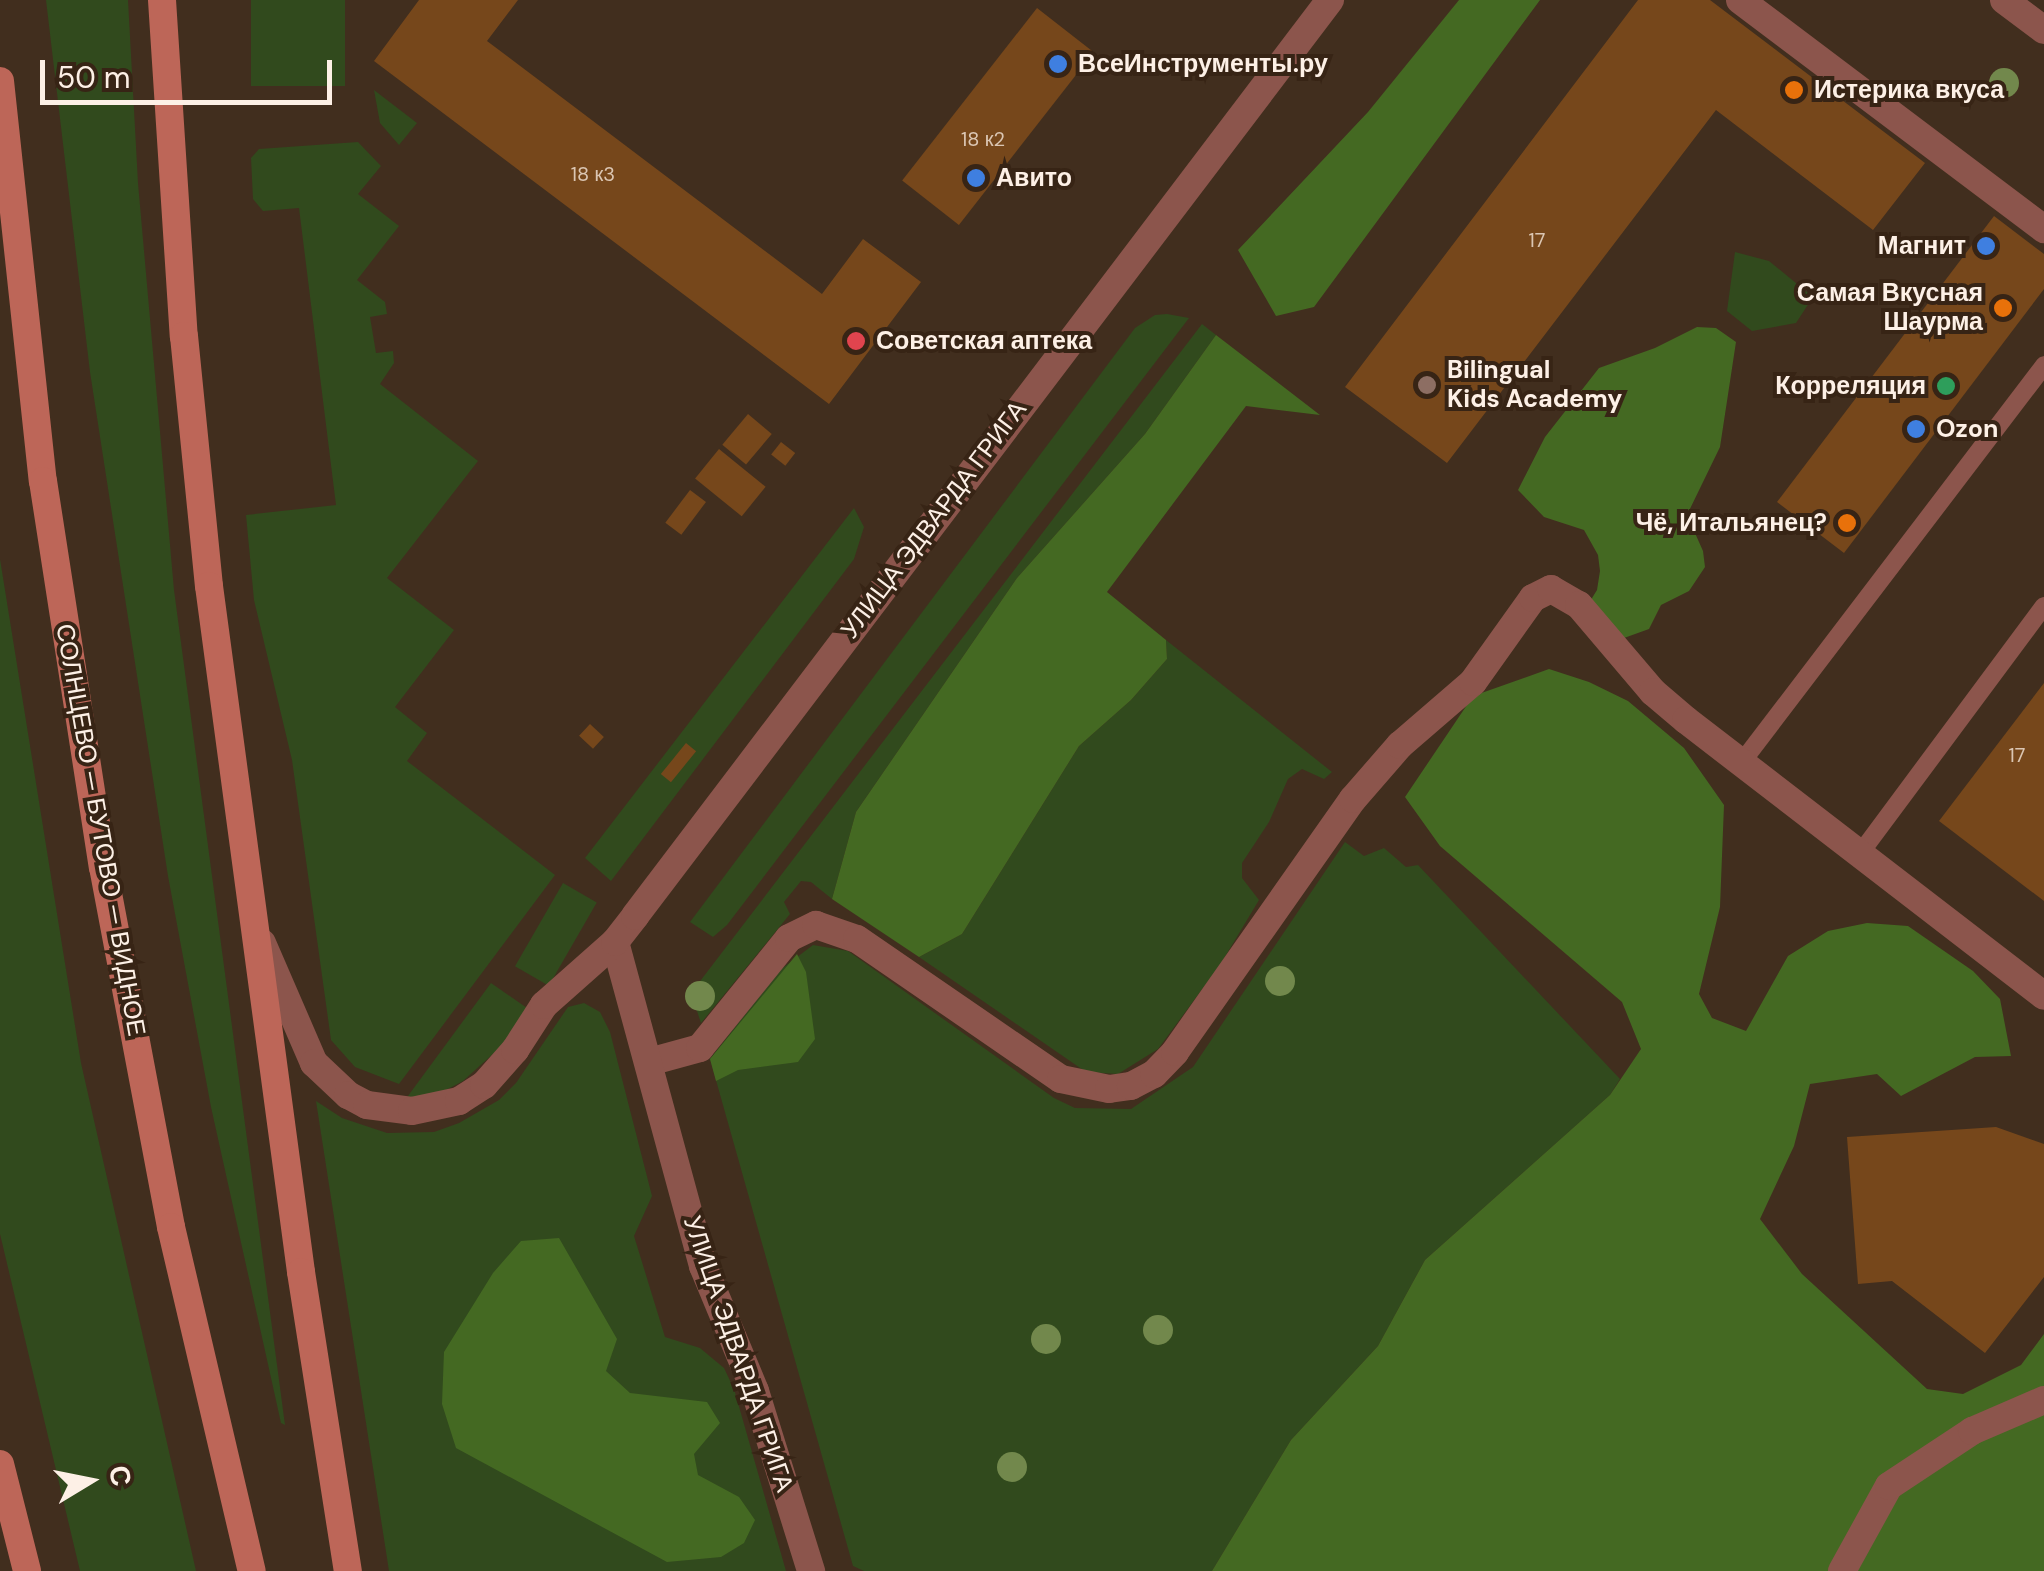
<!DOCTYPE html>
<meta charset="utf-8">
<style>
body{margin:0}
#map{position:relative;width:2044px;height:1571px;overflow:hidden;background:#412e1e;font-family:"DM Sans",sans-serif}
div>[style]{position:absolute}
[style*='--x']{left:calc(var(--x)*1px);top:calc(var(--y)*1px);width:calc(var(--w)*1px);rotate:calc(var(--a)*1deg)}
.green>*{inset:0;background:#314a1d;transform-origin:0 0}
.forest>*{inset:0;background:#446922}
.building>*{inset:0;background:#76471b;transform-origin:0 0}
.service>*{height:18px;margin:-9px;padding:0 9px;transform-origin:9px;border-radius:9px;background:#8c554c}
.pedestrian>*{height:28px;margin:-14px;padding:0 14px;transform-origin:14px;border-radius:14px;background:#8c554c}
.minor>*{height:28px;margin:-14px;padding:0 14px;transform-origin:14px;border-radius:14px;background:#8c554c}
.tertiary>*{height:28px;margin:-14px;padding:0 14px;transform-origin:14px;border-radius:14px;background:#8c554c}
.secondary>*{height:28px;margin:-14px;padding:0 14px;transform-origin:14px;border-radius:14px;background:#bd6658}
.trees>*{width:30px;height:30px;margin:-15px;border-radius:50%;background:#72884c}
.dots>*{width:28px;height:28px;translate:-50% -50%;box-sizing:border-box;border:5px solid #372415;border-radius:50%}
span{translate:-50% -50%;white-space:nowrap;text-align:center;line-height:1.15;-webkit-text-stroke:8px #372415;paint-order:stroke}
.number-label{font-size:20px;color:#dbc6b3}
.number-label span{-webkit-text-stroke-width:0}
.poi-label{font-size:25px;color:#fdf0e6;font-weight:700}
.left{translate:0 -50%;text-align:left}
.right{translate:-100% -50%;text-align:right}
.street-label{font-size:25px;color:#fdf0e6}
.north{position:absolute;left:40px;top:1431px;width:100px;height:100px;-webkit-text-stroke:8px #372415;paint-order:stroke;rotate:80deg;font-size:28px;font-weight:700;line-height:40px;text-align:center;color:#fdf0e6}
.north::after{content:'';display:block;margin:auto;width:35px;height:45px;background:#fdf0e6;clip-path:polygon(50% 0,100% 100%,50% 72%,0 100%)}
.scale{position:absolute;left:40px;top:60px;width:292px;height:45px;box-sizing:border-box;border:5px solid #fdf0e6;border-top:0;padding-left:12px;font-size:30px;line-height:35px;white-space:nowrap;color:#fdf0e6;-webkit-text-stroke:8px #372415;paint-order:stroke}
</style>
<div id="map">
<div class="green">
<div style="clip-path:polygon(46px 0,128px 0,138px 183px,174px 590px,285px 1425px,281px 1423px,211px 1107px,168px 876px,90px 372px)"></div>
<div style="left:251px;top:0;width:94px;height:86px"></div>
<div style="clip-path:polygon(374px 90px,417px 123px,399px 145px,380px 123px)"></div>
<div style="clip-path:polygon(358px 142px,381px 166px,358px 194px,399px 226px,357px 280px,385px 302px,387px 314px,370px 317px,376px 353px,393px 351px,394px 363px,380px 384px,478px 461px,387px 578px,454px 630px,395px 707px,427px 733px,407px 761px,555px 875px,399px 1084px,355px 1067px,331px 1040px,292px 760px,254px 600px,246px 515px,336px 505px,299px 208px,263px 211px,253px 199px,251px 158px,259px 149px)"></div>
<div style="clip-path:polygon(1735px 252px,1769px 261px,1813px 297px,1796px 323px,1752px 331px,1727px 311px)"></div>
<div style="clip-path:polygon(1167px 314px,1189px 318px,727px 925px,713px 937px,690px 922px,1135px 328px,1155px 315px)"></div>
<div style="clip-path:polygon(1202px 324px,1216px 335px,1145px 434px,1017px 578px,856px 812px,832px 899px,811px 882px,801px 881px,784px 902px,790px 914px,701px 1023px,691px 993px)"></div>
<div style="clip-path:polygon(854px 508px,864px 527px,854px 559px,611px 881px,585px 858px)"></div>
<div style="clip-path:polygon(0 559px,81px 1063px,196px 1571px,80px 1571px,0 1234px)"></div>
<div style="clip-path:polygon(1166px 640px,1332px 772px,1324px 779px,1302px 769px,1288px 779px,1269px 822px,1242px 863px,1242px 878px,1259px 900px,1220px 965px,1158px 1049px,1118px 1074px,1086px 1072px,919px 957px,962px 934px,1079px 746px,1131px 700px,1167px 659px)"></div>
<div style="clip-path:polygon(1345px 842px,1364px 856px,1384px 848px,1406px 867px,1418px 865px,1620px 1079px,1610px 1095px,1425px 1260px,1378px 1346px,1291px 1440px,1212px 1571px,864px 1571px,853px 1566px,710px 1059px,780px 970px,813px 945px,848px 951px,1054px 1098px,1075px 1108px,1131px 1109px,1193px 1067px)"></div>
<div style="left:563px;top:883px;width:39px;height:96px;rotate:30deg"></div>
<div style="clip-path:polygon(491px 983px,527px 1008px,505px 1043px,463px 1081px,444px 1091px,405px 1100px)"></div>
<div style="clip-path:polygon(584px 1003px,600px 1012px,610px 1032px,652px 1196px,634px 1236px,665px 1337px,700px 1348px,724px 1368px,734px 1389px,786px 1571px,389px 1571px,316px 1101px,342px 1118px,387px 1133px,434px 1132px,459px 1123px,499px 1100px,516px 1083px,568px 1007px)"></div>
</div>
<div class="forest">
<div style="clip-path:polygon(1459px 0,1540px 0,1314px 307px,1276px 316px,1238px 250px,1368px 112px)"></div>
<div style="clip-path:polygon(1697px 327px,1716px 328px,1736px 342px,1720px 447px,1687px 515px,1703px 551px,1705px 567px,1689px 591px,1661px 605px,1649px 629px,1624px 638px,1584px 611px,1597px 590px,1600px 571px,1598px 555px,1584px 530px,1544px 517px,1518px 490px,1545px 437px,1599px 368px,1655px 348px)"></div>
<div style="clip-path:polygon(1216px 335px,1320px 415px,1246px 406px,1107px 592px,1166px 640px,1167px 659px,1131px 700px,1079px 746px,962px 934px,919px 957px,832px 899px,856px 812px,1017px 578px,1145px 434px)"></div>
<div style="clip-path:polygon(1549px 669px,1589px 682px,1628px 701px,1684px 748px,1724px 805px,1720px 907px,1699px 994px,1712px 1018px,1746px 1031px,1788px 956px,1828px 931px,1867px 923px,1908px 926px,1973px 971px,2000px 999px,2011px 1056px,1975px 1057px,1901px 1096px,1877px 1074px,1810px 1084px,1794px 1146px,1760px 1219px,1802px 1274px,1927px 1389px,1963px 1394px,2021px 1365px,2044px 1334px,2044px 1571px,1212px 1571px,1291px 1440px,1378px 1346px,1425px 1260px,1610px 1095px,1641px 1049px,1622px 1002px,1440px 846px,1405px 797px,1473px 696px)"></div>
<div style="clip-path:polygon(797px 954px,806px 972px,815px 1039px,798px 1062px,738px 1070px,716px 1081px,710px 1059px)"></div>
<div style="clip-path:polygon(559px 1238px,617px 1339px,606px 1371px,630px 1393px,707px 1402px,720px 1423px,694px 1454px,698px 1475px,739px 1497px,755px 1520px,744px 1543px,721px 1557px,667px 1562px,456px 1448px,442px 1404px,444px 1352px,493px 1273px,521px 1241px)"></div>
</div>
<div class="building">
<div style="clip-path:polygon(419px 0,518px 0,487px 41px,822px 294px,863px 239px,921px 282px,829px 404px,374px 61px)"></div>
<div style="clip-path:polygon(1638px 0,1710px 0,1925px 163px,1873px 230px,1716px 110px,1447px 463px,1345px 387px)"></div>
<div style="left:1037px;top:8px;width:72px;height:219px;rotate:38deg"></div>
<div style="clip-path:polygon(1994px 216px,2044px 254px,2044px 289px,1844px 553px,1777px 502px)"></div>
<div style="left:748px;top:414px;width:31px;height:40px;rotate:40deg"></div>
<div style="left:781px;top:442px;width:18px;height:16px;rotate:38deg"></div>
<div style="left:719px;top:449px;width:60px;height:38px;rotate:39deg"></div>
<div style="left:690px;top:490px;width:20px;height:41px;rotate:37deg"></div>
<div style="clip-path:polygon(2044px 683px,2044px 901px,1939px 821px)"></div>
<div style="left:590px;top:724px;width:19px;height:16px;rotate:43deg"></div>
<div style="left:686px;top:743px;width:13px;height:40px;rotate:39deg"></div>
<div style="clip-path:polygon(1996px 1127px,2044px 1144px,2044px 1277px,1985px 1353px,1892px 1281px,1858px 1284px,1847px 1137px)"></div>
</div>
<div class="service">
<div style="--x:1742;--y:762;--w:499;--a:-52.7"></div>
<div style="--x:1859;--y:855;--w:310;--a:-53.4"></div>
</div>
<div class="pedestrian">
<div style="--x:1740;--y:0;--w:381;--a:37"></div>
<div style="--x:2004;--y:0;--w:50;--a:36.9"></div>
<div style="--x:1842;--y:1571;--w:97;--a:-61.1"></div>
<div style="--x:1889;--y:1486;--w:100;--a:-33.5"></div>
<div style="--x:1972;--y:1431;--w:78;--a:-23.3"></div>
</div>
<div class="minor">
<div style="--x:649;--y:1062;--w:53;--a:-15.4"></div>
<div style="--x:700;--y:1048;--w:141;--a:-51"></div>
<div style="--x:789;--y:938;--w:30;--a:-26"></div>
<div style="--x:816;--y:925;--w:43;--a:18.9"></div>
<div style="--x:857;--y:939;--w:247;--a:34.5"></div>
<div style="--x:1061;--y:1079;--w:49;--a:11.8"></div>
<div style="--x:1109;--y:1089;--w:22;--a:-8"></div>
<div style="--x:1131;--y:1086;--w:26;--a:-28"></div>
<div style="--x:1154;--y:1074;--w:30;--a:-46"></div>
<div style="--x:1175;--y:1052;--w:309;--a:-54.9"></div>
<div style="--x:1353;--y:799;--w:72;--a:-49"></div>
<div style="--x:1400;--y:745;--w:96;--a:-40.8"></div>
<div style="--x:1473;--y:682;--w:103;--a:-54.5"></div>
<div style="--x:1533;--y:598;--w:20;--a:-27"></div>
<div style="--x:1551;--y:589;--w:32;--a:30"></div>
<div style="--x:1579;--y:605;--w:114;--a:49.6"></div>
<div style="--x:1653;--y:692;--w:43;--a:40.3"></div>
<div style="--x:1686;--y:720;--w:452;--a:37.6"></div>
</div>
<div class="tertiary">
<div style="--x:615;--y:942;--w:336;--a:74.8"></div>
<div style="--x:703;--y:1266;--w:135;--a:67.4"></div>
<div style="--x:755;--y:1391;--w:189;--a:72.7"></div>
<div style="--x:262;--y:943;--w:131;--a:66.6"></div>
<div style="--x:314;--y:1063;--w:47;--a:43.3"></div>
<div style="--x:348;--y:1095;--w:21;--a:28"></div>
<div style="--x:367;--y:1105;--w:45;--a:7.6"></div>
<div style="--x:412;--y:1111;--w:48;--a:-12"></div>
<div style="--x:459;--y:1101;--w:30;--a:-33"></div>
<div style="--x:484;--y:1085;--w:47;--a:-48.5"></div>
<div style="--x:515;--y:1050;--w:54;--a:-57.2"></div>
<div style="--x:544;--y:1005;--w:95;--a:-41.6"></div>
<div style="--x:615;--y:942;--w:33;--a:-52"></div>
<div style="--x:635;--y:916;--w:1150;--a:-52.81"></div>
</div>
<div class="secondary">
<div style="--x:162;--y:0;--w:337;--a:86.3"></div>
<div style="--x:184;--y:336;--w:251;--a:84.3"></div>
<div style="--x:209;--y:586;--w:692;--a:82.36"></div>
<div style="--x:301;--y:1272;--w:303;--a:81.1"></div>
<div style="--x:0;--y:81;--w:402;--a:83.9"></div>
<div style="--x:43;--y:481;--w:391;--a:81.2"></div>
<div style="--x:103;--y:867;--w:366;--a:79.3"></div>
<div style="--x:171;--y:1227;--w:353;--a:76.8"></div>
<div style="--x:0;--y:1464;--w:110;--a:75.8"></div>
</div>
<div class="trees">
<div style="left:2004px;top:83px"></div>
<div style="left:1280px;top:981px"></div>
<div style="left:700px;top:996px"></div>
<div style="left:1158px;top:1330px"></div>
<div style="left:1046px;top:1339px"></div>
<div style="left:1012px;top:1467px"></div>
</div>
<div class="dots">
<div style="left:1058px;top:64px;background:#3f7fe0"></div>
<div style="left:1794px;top:90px;background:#e8710a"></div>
<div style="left:976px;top:178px;background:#3f7fe0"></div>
<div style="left:1986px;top:246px;background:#3f7fe0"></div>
<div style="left:2003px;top:308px;background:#e8710a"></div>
<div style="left:856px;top:341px;background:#e0444e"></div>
<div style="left:1427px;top:385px;background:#8d6e63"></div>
<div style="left:1946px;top:386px;background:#2e9e5b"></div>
<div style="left:1916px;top:429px;background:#3f7fe0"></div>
<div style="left:1847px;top:523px;background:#e8710a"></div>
</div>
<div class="number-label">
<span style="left:983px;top:139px">18 к2</span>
<span style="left:593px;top:174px">18 к3</span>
<span style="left:1537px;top:240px">17</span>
<span style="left:2017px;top:755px">17</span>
</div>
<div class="poi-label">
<span class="left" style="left:1078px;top:64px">ВсеИнструменты.ру</span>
<span class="left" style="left:1814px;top:90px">Истерика вкуса</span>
<span class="left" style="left:996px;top:178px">Авито</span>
<span class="right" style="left:1966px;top:246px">Магнит</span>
<span class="right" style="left:1983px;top:308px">Самая Вкусная<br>Шаурма</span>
<span class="left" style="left:876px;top:341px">Советская аптека</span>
<span class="left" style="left:1447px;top:385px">Bilingual<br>Kids Academy</span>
<span class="right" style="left:1926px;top:386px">Корреляция</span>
<span class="left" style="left:1936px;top:429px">Ozon</span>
<span class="right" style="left:1827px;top:523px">Чё, Итальянец?</span>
</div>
<div class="street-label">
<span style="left:934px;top:520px;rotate:-53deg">УЛИЦА ЭДВАРДА ГРИГА</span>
<span style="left:100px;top:830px;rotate:80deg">СОЛНЦЕВО — БУТОВО — ВИДНОЕ</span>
<span style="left:738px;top:1354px;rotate:71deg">УЛИЦА ЭДВАРДА ГРИГА</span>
</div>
<div class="north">С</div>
<div class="scale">50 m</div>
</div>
